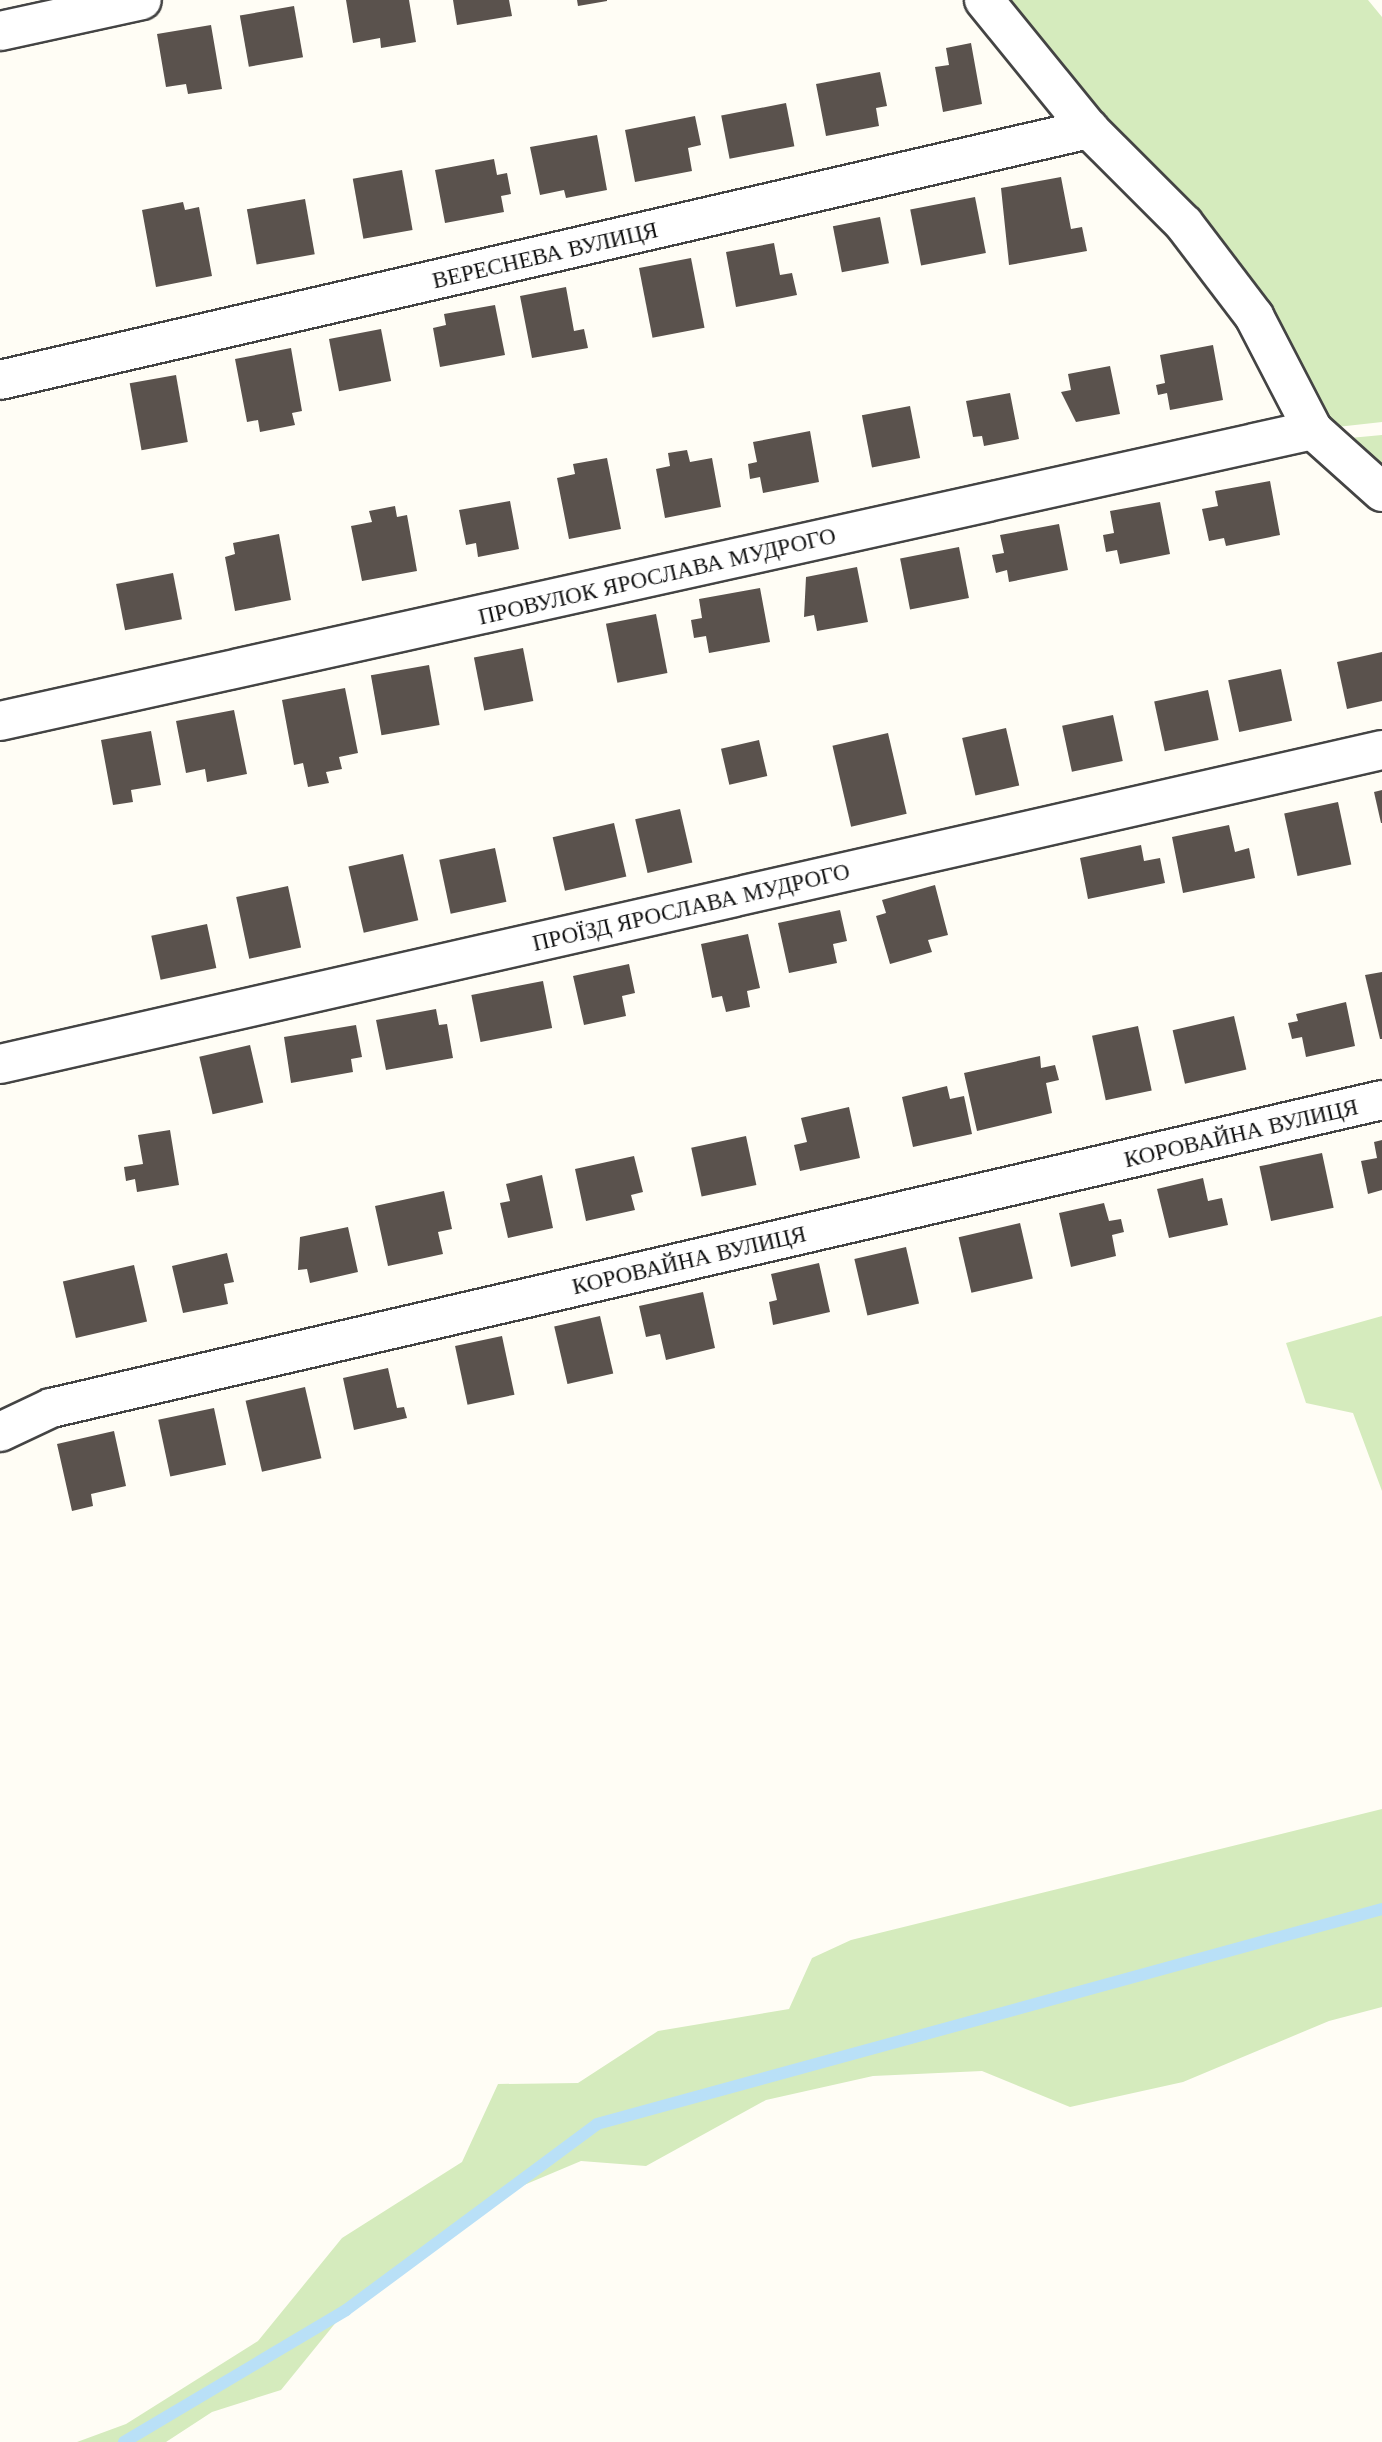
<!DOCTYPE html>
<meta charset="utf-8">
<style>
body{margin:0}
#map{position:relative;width:1382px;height:2442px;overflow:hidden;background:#fffdf5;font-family:"Libre Baskerville",serif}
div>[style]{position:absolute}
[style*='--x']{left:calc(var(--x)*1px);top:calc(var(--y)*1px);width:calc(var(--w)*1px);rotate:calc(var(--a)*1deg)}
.green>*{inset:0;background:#d5ebbd}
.stream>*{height:12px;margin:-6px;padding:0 6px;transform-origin:6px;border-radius:6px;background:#b9e0f7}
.building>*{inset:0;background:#5a524d;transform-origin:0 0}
.roads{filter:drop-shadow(2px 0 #444) drop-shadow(-2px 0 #444) drop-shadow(0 2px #444) drop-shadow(0 -2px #444)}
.street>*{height:38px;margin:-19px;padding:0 19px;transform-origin:19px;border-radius:19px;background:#fff}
span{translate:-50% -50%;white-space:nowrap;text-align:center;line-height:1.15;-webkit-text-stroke:7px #fff;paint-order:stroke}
.street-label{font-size:23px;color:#111}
</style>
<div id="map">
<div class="green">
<div style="clip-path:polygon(999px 0,1368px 0,1382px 17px,1382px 422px,1337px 427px)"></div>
<div style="clip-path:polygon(1382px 435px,1382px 481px,1339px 439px)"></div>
<div style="clip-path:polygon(1382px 1316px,1382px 1491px,1353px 1413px,1306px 1403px,1286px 1343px)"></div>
<div style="clip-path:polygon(1382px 1809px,1382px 2007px,1329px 2021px,1183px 2082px,1070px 2107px,982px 2071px,873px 2076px,766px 2100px,646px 2166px,581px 2161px,505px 2193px,346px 2310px,281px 2390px,212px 2412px,166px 2442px,77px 2442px,126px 2424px,258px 2341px,342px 2238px,462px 2162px,498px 2084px,578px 2083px,658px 2031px,789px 2009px,812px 1958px,851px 1940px)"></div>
</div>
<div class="stream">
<div style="--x:124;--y:2442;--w:258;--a:-30.7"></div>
<div style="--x:346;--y:2310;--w:312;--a:-36.5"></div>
<div style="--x:597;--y:2124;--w:814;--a:-15.32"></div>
</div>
<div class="building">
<div style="clip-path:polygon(346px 0,409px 0,416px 42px,381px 48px,380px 38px,353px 43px)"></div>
<div style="clip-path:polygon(453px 0,509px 0,512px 16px,457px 25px)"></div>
<div style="clip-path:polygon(577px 0,607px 0,607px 1px,578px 6px)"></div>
<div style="left:294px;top:6px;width:52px;height:55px;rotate:80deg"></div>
<div style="clip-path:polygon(211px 25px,222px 89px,188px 94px,186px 84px,166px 87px,157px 34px)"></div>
<div style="clip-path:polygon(971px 43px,982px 104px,943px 112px,935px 67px,949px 65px,946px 48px)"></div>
<div style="clip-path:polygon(880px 72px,887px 106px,876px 108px,879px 126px,826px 136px,816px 84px)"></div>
<div style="left:786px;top:103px;width:44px;height:66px;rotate:79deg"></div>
<div style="clip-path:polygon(695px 116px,701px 145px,688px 148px,692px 171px,635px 182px,625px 130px)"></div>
<div style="clip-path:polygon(597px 135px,607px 190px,566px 198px,564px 190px,540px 195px,530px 147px)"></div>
<div style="clip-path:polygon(494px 159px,497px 175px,507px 173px,511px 194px,501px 196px,504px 212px,445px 223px,435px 170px)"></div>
<div style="left:402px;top:170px;width:61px;height:50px;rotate:80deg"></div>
<div style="clip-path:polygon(1061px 177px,1071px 229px,1082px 227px,1087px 251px,1009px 265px,1001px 188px)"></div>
<div style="left:975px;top:197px;width:57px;height:66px;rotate:79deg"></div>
<div style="left:305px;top:199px;width:56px;height:59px;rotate:80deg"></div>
<div style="clip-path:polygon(183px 202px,185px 210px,199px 207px,212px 276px,156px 287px,142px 210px)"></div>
<div style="left:880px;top:217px;width:47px;height:48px;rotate:79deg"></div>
<div style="clip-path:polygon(774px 243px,780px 275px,792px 273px,797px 295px,736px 307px,726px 252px)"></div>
<div style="left:691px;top:258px;width:71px;height:53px;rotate:79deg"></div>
<div style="clip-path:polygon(566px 287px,574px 331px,584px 329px,588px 348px,532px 358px,520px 296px)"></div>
<div style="clip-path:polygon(495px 305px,505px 355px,440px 367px,433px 328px,446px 325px,444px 314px)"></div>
<div style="left:381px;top:329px;width:53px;height:53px;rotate:79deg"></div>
<div style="clip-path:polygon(1213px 345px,1223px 400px,1170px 410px,1167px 393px,1158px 395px,1156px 385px,1165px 383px,1160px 355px)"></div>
<div style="clip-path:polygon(291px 348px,302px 411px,292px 413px,295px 425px,260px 432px,258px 420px,247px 422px,235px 359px)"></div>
<div style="clip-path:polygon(1110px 366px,1120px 414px,1076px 422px,1061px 392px,1071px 390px,1068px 374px)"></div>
<div style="left:176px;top:375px;width:68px;height:47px;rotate:80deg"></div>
<div style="clip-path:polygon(1010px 393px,1019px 439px,984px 446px,982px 436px,973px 437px,966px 401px)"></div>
<div style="left:910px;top:406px;width:53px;height:49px;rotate:79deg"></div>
<div style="clip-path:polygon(810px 431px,819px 482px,763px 493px,760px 477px,750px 479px,748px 464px,757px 462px,753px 442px)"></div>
<div style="clip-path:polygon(687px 450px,690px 462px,712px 458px,721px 507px,665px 518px,656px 469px,670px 466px,668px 453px)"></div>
<div style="clip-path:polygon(607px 458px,621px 529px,569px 539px,557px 478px,575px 474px,573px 464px)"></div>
<div style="clip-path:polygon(1270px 481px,1280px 535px,1226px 546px,1224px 538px,1209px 541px,1202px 509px,1218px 506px,1215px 491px)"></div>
<div style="clip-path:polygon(510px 501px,519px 549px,478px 557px,476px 543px,466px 545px,459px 510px)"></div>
<div style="clip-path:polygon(1160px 502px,1170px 554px,1120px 564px,1117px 550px,1106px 552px,1103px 535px,1114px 533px,1110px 511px)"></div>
<div style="clip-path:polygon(395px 506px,397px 517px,407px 515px,417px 571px,362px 581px,351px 526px,372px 522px,369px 511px)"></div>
<div style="clip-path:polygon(1059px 524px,1068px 570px,1009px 582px,1007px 570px,996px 573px,992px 555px,1004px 553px,1000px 535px)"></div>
<div style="clip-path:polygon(279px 534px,291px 600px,235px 611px,225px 557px,235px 554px,233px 543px)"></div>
<div style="left:959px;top:547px;width:52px;height:60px;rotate:79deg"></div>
<div style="clip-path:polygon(857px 567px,868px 622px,817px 631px,814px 615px,804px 617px,806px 577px)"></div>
<div style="left:173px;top:573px;width:47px;height:58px;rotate:79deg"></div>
<div style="clip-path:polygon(760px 588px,770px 642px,709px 653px,706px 636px,694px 638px,691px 620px,702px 618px,699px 599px)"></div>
<div style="left:656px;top:614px;width:60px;height:51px;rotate:79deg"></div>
<div style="left:523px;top:648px;width:54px;height:50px;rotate:79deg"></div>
<div style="clip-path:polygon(1382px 652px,1382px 701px,1347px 709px,1337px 662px)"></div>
<div style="left:429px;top:665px;width:61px;height:59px;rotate:80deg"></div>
<div style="left:1281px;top:669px;width:53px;height:54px;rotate:78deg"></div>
<div style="clip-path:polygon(345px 688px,358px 753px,339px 757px,342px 769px,326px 772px,329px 783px,308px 787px,303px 763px,294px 765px,282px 700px)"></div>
<div style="left:1208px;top:690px;width:51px;height:55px;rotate:78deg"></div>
<div style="clip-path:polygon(234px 710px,247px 774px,207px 782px,205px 769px,186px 773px,176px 721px)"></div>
<div style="left:1113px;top:715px;width:47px;height:52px;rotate:78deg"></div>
<div style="left:1006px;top:728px;width:59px;height:45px;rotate:77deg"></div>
<div style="clip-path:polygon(151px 731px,161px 785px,131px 790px,133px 802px,113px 805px,101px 740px)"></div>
<div style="left:888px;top:733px;width:83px;height:57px;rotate:77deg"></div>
<div style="left:759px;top:740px;width:37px;height:39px;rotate:77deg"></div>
<div style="clip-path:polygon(1382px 790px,1382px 823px,1381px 823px,1374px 792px)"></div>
<div style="left:1338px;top:802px;width:64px;height:55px;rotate:78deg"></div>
<div style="left:680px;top:809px;width:55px;height:46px;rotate:77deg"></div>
<div style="left:614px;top:823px;width:55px;height:63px;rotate:77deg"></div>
<div style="clip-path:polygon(1229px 825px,1235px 852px,1249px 848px,1255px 878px,1183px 893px,1172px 837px)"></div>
<div style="clip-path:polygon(1141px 845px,1144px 861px,1160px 858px,1165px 883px,1088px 899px,1080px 858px)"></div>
<div style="left:495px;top:848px;width:55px;height:57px;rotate:78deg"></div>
<div style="left:403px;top:854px;width:68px;height:56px;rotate:77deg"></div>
<div style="clip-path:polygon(935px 885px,948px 935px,928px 940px,932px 952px,890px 964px,876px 916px,886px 913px,882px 900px)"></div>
<div style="left:288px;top:886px;width:63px;height:53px;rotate:78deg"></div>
<div style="clip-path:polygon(840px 910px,847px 941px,833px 944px,837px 963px,789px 973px,778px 923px)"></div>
<div style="left:207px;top:924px;width:45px;height:57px;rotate:78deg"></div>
<div style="clip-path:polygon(748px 934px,760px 988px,747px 991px,750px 1007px,726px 1012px,722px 996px,712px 998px,701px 944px)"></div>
<div style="clip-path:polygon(629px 964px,635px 993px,622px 996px,626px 1016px,584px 1025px,573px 976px)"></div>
<div style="clip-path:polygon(1382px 972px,1382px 1039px,1380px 1039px,1365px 975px)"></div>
<div style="left:543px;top:981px;width:48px;height:73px;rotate:79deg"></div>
<div style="clip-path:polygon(1346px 1002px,1355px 1046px,1306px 1057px,1302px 1037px,1292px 1039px,1288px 1023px,1298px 1021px,1296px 1014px)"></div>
<div style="clip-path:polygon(436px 1009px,439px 1025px,447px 1024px,453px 1058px,386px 1070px,376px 1020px)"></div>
<div style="left:1234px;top:1016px;width:55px;height:63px;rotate:77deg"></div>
<div style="clip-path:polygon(356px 1025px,362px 1057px,351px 1059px,353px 1072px,291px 1083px,284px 1037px)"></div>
<div style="left:1138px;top:1026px;width:66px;height:47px;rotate:78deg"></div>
<div style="left:250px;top:1045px;width:59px;height:52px;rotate:77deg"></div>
<div style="clip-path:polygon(1040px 1056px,1041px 1068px,1055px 1065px,1059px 1080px,1046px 1083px,1052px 1113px,977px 1131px,964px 1073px)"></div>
<div style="clip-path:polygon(947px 1086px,950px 1099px,964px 1096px,972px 1134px,913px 1147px,902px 1097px)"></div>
<div style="clip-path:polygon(849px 1107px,860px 1158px,800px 1171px,794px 1145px,807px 1142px,801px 1118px)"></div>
<div style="clip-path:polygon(170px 1130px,179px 1185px,137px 1192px,135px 1179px,126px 1181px,124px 1167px,143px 1164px,138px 1135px)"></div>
<div style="left:746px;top:1136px;width:50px;height:56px;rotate:78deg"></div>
<div style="clip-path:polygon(1382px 1140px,1382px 1190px,1368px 1194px,1361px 1161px,1377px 1158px,1374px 1142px)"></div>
<div style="left:1322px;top:1153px;width:56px;height:64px;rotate:78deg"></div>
<div style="clip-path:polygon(634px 1156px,643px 1192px,631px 1195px,635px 1210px,586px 1221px,575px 1169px)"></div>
<div style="clip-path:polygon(542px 1175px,553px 1228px,508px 1238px,500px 1203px,510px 1201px,506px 1184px)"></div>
<div style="clip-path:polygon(1203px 1178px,1208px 1201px,1222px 1198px,1228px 1225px,1169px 1238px,1157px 1189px)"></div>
<div style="clip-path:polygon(444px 1191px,452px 1229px,438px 1232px,443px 1254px,388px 1266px,375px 1206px)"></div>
<div style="clip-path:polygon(1104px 1203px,1109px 1221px,1121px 1219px,1124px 1232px,1112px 1235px,1116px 1256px,1071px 1267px,1059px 1213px)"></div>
<div style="left:1020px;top:1223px;width:57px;height:63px;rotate:77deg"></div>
<div style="clip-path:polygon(348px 1227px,358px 1272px,310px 1283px,307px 1269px,298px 1270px,300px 1237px)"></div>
<div style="left:906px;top:1247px;width:58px;height:53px;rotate:77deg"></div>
<div style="clip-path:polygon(227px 1253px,234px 1282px,224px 1284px,228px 1304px,183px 1313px,172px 1266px)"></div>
<div style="clip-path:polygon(819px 1263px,830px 1312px,773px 1325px,769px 1302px,777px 1300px,771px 1274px)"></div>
<div style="left:134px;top:1265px;width:58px;height:73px;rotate:77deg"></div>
<div style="clip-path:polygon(703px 1292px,715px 1348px,666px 1360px,660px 1334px,646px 1337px,639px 1306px)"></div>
<div style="left:600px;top:1316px;width:59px;height:47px;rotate:77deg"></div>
<div style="left:502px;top:1336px;width:60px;height:48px;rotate:78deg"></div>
<div style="clip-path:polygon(388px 1368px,397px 1408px,404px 1407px,407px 1418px,354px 1430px,343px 1378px)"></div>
<div style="left:305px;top:1387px;width:73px;height:61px;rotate:77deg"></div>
<div style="left:214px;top:1408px;width:58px;height:57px;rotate:78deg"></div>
<div style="clip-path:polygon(114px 1431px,126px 1486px,91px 1494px,93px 1506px,72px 1511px,57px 1444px)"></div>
</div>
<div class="roads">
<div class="street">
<div style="--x:984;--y:0;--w:166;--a:50.9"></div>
<div style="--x:1089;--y:129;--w:134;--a:45"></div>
<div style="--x:1184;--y:224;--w:116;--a:52.7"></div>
<div style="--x:1254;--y:316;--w:128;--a:62.6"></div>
<div style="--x:1313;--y:430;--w:93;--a:41.9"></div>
<div style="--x:0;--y:31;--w:145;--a:-12.3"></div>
<div style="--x:0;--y:380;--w:1118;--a:-12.98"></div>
<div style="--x:0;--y:721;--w:1345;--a:-12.5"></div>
<div style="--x:0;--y:1064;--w:1417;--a:-12.8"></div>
<div style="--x:0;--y:1432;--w:56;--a:-25.2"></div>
<div style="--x:51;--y:1408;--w:1366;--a:-13.03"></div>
</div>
</div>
<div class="street-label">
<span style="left:545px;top:255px;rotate:-13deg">ВЕРЕСНЕВА ВУЛИЦЯ</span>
<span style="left:657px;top:576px;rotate:-13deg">ПРОВУЛОК ЯРОСЛАВА МУДРОГО</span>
<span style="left:691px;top:907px;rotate:-13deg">ПРОЇЗД ЯРОСЛАВА МУДРОГО</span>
<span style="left:1241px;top:1133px;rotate:-13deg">КОРОВАЙНА ВУЛИЦЯ</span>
<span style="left:689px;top:1260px;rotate:-13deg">КОРОВАЙНА ВУЛИЦЯ</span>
</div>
</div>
